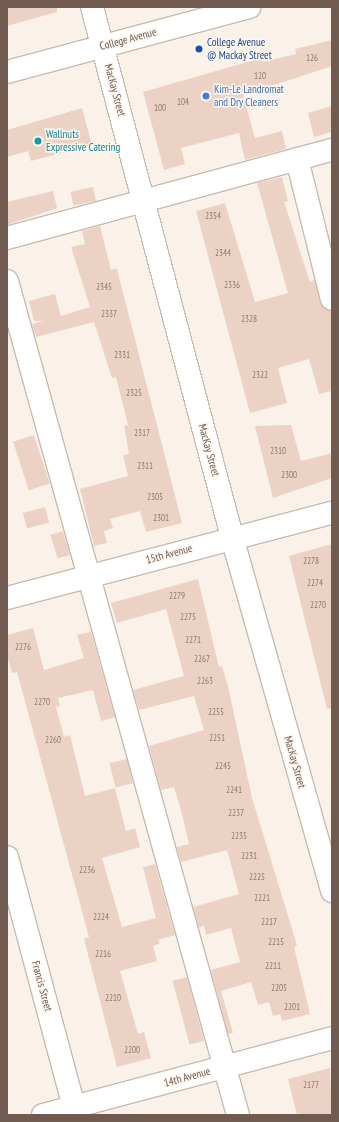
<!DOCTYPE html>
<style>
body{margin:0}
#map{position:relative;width:339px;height:1122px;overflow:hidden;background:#faf2e9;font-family:"PT Sans Narrow",sans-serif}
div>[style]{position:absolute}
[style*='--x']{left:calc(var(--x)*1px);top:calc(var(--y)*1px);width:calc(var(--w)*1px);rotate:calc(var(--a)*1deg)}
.building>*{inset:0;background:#ebd2c4;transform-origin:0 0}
.roads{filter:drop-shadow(1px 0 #cabab0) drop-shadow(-1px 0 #cabab0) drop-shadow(0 1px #cabab0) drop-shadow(0 -1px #cabab0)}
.minor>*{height:22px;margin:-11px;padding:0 11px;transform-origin:11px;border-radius:11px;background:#fff}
.dots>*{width:11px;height:11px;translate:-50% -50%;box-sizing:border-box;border:2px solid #fdf7ef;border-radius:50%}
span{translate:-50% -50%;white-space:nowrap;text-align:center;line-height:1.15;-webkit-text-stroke:3px #fdf7ef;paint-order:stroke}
.number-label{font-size:9px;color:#90786d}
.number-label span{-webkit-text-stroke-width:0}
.street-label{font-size:11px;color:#715a50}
.transit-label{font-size:11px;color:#164399}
.left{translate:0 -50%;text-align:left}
.shop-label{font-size:11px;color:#366cbe}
.culture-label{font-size:11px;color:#0d838f}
.frame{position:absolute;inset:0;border:8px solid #715a50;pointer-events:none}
</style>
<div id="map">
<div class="building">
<div style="clip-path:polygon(7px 7px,57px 7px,57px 12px,7px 26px)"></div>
<div style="clip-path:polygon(332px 40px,332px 66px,243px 95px,255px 138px,282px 131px,286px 149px,245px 160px,239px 133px,181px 148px,185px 164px,164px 170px,143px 92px,261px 58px,262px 62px,296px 54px,295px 49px)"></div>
<div style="clip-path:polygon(332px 106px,332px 132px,314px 137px,308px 113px)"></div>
<div style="clip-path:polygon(82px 108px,92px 145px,31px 161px,28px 151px,7px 157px,7px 130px)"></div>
<div style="clip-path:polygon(282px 177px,288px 201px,284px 202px,310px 282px,314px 280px,323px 307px,332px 311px,332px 391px,319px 394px,309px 359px,278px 368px,287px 403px,250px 413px,196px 211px,225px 203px,255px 302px,288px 293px,257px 183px)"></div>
<div style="left:93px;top:187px;width:14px;height:23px;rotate:78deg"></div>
<div style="clip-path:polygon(53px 191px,57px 208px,7px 225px,7px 202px)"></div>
<div style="clip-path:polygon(100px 226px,111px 270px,117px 269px,182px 523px,146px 532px,140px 511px,110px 519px,113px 528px,104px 531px,107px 543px,94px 546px,80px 489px,128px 476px,123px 455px,129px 454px,124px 426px,128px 425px,116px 377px,112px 378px,94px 322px,36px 337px,32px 324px,43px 321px,34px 321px,29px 301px,55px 294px,61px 316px,90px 307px,71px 247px,85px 244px,82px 231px)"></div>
<div style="clip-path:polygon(291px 425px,301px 461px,332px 453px,332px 478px,273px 498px,255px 426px)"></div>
<div style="left:34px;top:435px;width:51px;height:22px;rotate:72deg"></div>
<div style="left:45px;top:507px;width:16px;height:23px;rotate:75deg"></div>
<div style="left:63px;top:531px;width:25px;height:13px;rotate:74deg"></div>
<div style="clip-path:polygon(332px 544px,332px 708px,327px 709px,289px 556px)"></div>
<div style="clip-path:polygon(198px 579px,219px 667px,222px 666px,228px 686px,252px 798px,297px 945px,294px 947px,310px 1014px,282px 1021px,280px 1014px,273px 1016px,269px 1002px,258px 1005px,251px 982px,221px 991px,233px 1033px,228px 1034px,211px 970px,240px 962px,231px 928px,206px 935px,204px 926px,199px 927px,193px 907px,239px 894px,227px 850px,181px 862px,177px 847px,189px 844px,181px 810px,174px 787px,161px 790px,149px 746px,204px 730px,194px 696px,139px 710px,133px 690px,184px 676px,174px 638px,166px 609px,117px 623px,111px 603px)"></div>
<div style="clip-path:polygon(33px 628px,44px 670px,84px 658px,77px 635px,91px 632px,115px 717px,101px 721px,93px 690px,58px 698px,60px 706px,56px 707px,64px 737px,70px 735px,85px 796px,115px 788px,126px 831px,135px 828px,140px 847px,102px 858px,122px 927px,156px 918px,143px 867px,155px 864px,175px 935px,158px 940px,160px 943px,153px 946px,157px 961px,120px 971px,138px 1034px,144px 1032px,151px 1058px,117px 1067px,84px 939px,89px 937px,17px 672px,12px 673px,7px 656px,7px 635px)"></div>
<div style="left:127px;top:759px;width:25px;height:18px;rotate:76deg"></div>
<div style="left:187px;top:977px;width:66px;height:15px;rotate:75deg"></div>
<div style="clip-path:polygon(330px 1068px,332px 1115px,297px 1115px,288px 1079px)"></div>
</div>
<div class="roads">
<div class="minor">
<div style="--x:92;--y:7;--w:548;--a:75.2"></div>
<div style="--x:232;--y:537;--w:368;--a:74.2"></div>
<div style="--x:7;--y:72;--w:251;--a:-15"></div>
<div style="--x:297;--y:159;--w:144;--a:76"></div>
<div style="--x:7;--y:238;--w:337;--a:-15.2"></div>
<div style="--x:7;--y:281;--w:865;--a:74.52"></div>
<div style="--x:7;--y:598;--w:336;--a:-14.7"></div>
<div style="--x:7;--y:857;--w:267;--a:75"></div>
<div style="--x:43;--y:1115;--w:299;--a:-14.9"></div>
</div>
</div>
<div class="dots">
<div style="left:199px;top:49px;background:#1a4fb4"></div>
<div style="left:206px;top:96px;background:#3f7fe0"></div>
<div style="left:38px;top:141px;background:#0f9aa8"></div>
</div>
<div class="number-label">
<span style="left:312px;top:58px">126</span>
<span style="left:260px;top:76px">120</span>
<span style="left:183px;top:102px">104</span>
<span style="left:160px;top:108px">100</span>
<span style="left:213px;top:216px">2354</span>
<span style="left:223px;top:253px">2344</span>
<span style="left:232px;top:285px">2336</span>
<span style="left:104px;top:287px">2345</span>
<span style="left:109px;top:314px">2337</span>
<span style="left:249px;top:319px">2328</span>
<span style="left:122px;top:355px">2331</span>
<span style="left:260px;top:375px">2322</span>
<span style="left:134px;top:393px">2325</span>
<span style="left:142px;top:433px">2317</span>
<span style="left:278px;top:451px">2310</span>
<span style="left:145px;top:466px">2311</span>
<span style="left:289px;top:475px">2300</span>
<span style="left:155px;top:497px">2305</span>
<span style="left:161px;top:518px">2301</span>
<span style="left:311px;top:561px">2278</span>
<span style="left:315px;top:583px">2274</span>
<span style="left:177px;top:596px">2279</span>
<span style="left:318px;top:605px">2270</span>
<span style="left:188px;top:617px">2275</span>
<span style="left:193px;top:640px">2271</span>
<span style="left:23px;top:647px">2276</span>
<span style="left:202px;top:659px">2267</span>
<span style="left:205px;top:681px">2263</span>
<span style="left:42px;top:702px">2270</span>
<span style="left:216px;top:712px">2255</span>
<span style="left:217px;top:738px">2251</span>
<span style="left:53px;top:740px">2260</span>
<span style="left:223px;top:766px">2245</span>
<span style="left:234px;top:790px">2241</span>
<span style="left:236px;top:813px">2237</span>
<span style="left:239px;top:836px">2235</span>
<span style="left:249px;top:856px">2231</span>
<span style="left:87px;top:870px">2236</span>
<span style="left:257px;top:877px">2225</span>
<span style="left:262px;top:898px">2221</span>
<span style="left:101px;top:917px">2224</span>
<span style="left:269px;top:922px">2217</span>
<span style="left:276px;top:942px">2215</span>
<span style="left:103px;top:954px">2216</span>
<span style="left:273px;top:966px">2211</span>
<span style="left:279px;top:988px">2205</span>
<span style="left:113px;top:998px">2210</span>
<span style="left:292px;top:1007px">2201</span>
<span style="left:132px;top:1050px">2200</span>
<span style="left:311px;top:1085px">2177</span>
</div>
<div class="street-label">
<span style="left:128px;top:39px;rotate:-15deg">College Avenue</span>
<span style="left:115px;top:90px;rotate:75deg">MacKay Street</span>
<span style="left:209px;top:450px;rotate:75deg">MacKay Street</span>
<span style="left:169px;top:554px;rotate:-15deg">15th Avenue</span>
<span style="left:295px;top:762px;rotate:74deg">MacKay Street</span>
<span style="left:42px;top:986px;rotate:75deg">Francis Street</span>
<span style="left:187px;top:1077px;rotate:-15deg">14th Avenue</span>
</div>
<div class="transit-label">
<span class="left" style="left:207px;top:49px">College Avenue<br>@ Mackay Street</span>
</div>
<div class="shop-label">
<span class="left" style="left:214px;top:96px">Kim-Le Landromat<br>and Dry Cleaners</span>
</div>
<div class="culture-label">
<span class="left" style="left:46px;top:141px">Wallnuts<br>Expressive Catering</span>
</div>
<div class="frame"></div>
</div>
